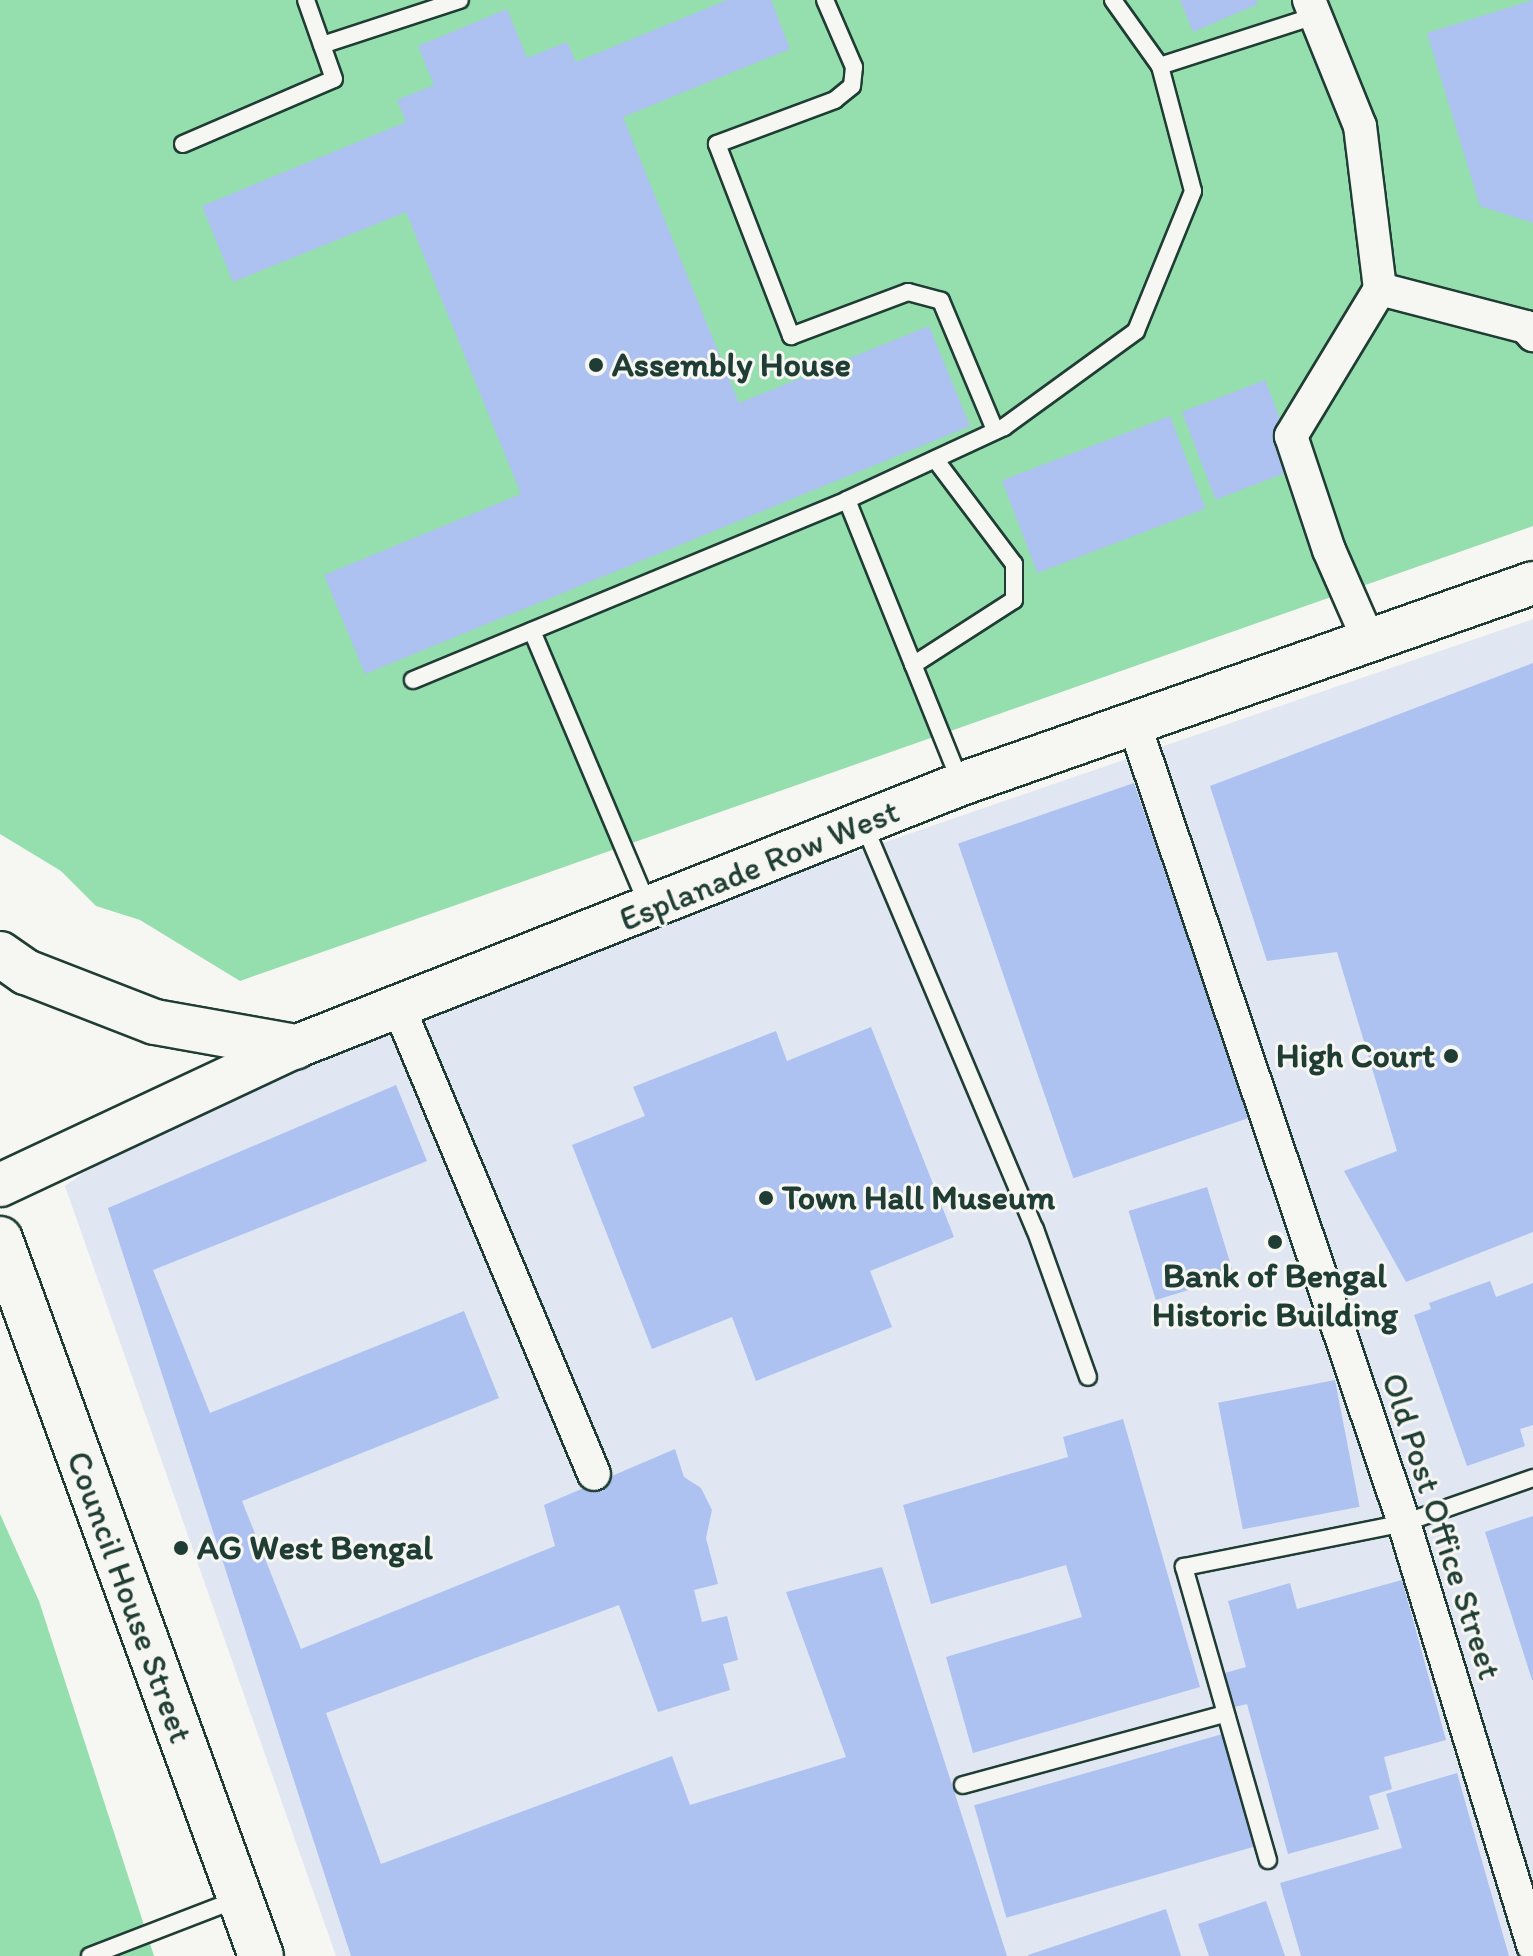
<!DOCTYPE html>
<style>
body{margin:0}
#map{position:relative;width:1533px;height:1956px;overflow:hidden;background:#f6f6f2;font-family:Itim,sans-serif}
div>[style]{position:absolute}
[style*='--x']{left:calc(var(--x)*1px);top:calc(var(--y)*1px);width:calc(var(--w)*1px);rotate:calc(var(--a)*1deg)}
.built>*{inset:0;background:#e0e6f2}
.green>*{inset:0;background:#95dead}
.building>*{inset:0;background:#adc2f1;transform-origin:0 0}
.roads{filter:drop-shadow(2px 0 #1f3d34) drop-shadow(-2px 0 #1f3d34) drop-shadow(0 2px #1f3d34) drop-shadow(0 -2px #1f3d34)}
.service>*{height:16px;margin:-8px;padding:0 8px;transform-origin:8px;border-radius:8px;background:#f6f6f2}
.minor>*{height:32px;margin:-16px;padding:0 16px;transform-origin:16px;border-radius:16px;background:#f6f6f2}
.tertiary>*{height:42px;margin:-21px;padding:0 21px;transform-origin:21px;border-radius:21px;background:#f6f6f2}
.secondary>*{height:44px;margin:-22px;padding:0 22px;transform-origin:22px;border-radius:22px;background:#f6f6f2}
.dots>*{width:22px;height:22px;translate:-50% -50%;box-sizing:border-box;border:4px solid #f6f6f2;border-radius:50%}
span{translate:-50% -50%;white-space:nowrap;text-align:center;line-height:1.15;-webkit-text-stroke:6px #f6f6f2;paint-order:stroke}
.poi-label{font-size:34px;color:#1f3d34;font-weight:700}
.left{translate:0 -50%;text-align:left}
.right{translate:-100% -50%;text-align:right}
.street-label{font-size:34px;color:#1f3d34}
</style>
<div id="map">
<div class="built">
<div style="clip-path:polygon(1533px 619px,1533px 1956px,336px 1956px,65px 1186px,229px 1068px)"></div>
</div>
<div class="green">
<div style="clip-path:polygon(0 0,1533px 0,1533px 526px,240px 981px,140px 920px,96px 906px,61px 871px,0 834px)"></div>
<div style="clip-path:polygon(0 1514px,39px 1601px,154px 1956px,0 1956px)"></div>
</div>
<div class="building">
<div style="clip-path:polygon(727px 0,771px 0,790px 49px,623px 117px,739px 403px,929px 326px,970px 426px,365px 674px,324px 575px,521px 494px,406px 212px,233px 282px,202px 206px,406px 122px,397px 100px,434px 85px,418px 46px,507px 9px,527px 58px,567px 42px,576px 62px)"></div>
<div style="clip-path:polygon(1180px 0,1256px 0,1258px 4px,1193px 32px)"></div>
<div style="clip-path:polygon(1533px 0,1533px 223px,1480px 206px,1427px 33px)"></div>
<div style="left:1265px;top:380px;width:94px;height:89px;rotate:69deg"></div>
<div style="left:1170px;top:416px;width:99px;height:180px;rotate:69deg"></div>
<div style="clip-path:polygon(1533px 663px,1533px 1232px,1406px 1282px,1344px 1171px,1397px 1151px,1337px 952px,1267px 961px,1210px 786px)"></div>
<div style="left:1134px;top:783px;width:354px;height:186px;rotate:71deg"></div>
<div style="clip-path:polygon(871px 1027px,954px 1237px,870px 1271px,892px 1327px,756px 1381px,732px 1317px,652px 1349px,572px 1145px,645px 1116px,633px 1087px,776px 1031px,787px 1061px)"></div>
<div style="clip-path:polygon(396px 1085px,427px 1161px,153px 1270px,210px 1413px,464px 1311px,499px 1398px,242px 1501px,301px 1649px,555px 1546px,544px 1505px,675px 1449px,684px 1477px,701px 1488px,712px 1510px,706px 1538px,718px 1584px,694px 1590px,702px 1622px,727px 1616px,738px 1660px,723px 1664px,730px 1690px,658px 1712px,619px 1605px,326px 1713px,381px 1864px,672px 1756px,690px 1805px,846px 1757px,786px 1592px,882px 1567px,1007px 1956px,351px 1956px,108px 1208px)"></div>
<div style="left:1207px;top:1187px;width:93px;height:82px;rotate:73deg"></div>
<div style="clip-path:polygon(1490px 1281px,1496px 1297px,1533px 1283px,1533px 1425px,1520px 1429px,1525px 1446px,1467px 1466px,1414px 1315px,1431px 1309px,1429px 1303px)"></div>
<div style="left:1335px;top:1380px;width:129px;height:119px;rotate:79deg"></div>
<div style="clip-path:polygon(1123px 1419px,1200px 1687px,973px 1753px,946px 1657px,1082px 1617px,1066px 1565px,931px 1604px,903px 1505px,1068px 1457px,1063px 1437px)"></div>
<div style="clip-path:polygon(1533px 1516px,1533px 1680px,1532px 1680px,1485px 1532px)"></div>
<div style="clip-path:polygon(1402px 1580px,1446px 1740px,1384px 1757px,1392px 1789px,1369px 1796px,1379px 1829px,1288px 1854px,1247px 1704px,1230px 1708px,1221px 1674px,1246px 1667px,1228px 1601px,1290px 1583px,1297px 1609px)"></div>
<div style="left:1226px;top:1733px;width:117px;height:262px;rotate:74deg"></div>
<div style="clip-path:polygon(1457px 1773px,1509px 1956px,1301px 1956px,1280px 1883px,1402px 1848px,1386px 1794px)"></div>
<div style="clip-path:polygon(1266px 1901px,1285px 1956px,1209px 1956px,1198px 1924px)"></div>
<div style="clip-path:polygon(1166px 1909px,1181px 1956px,1028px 1956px,1028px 1955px)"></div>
</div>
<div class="roads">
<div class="service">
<div style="--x:825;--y:0;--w:73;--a:66.6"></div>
<div style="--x:854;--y:67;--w:19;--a:96"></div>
<div style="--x:852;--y:86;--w:22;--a:141"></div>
<div style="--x:835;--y:100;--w:126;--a:159.6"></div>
<div style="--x:717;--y:144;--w:206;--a:68.9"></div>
<div style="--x:791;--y:336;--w:125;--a:-20.6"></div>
<div style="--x:908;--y:292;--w:34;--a:15"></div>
<div style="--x:941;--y:301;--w:140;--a:67.3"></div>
<div style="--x:322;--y:45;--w:145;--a:-18.1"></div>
<div style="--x:1160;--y:66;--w:163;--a:-17.9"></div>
<div style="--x:183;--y:144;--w:164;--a:-23.3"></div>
<div style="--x:334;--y:79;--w:84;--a:-109.5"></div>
<div style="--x:847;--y:500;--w:306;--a:68.1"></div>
<div style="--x:532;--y:631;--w:298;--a:67.1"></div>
<div style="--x:913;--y:665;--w:120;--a:-32.8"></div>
<div style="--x:1014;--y:600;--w:36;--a:-90"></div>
<div style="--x:1014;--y:564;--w:131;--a:-127"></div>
<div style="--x:413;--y:680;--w:470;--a:-22.5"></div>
<div style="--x:847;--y:500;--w:173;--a:-24.9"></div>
<div style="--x:1004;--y:427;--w:163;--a:-36"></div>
<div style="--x:1136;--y:331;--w:151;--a:-67.8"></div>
<div style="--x:1193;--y:191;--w:129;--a:-104.8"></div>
<div style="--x:1160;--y:66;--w:81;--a:-125.5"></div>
<div style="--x:864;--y:825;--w:439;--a:67.1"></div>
<div style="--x:1035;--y:1229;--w:157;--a:70.3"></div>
<div style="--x:963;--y:1785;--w:271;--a:-15.2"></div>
<div style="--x:1268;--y:1860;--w:305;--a:-106"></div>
<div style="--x:1184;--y:1567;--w:224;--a:-11.3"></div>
<div style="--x:1404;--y:1523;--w:137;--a:-19.2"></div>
<div style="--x:90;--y:1956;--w:159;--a:-21.1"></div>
</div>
<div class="minor">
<div style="--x:1309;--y:0;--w:136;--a:68"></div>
<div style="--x:1360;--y:126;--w:164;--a:83"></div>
<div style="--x:1380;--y:289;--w:172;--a:121.2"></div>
<div style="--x:1291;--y:436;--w:120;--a:71.6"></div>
<div style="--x:1329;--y:550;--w:99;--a:66.3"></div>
<div style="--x:1380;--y:289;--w:151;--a:14.6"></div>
<div style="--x:1526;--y:327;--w:11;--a:49"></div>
<div style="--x:1134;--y:723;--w:844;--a:71.35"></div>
<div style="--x:1404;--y:1523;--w:442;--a:73"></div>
<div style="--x:399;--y:1008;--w:505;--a:67.29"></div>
</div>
<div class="tertiary">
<div style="--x:0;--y:1185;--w:326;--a:-25.1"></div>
<div style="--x:295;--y:1047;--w:716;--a:-21.55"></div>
<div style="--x:961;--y:784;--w:606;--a:-19.36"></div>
</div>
<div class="secondary">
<div style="--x:0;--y:954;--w:32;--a:35"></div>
<div style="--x:26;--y:972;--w:138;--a:21.2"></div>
<div style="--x:155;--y:1022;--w:142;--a:10.1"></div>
<div style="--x:0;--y:1239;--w:763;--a:70"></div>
</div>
</div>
<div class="dots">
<div style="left:596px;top:365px;background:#1f3d34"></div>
<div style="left:1451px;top:1056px;background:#1f3d34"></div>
<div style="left:766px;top:1198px;background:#1f3d34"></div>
<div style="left:1275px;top:1242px;background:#1f3d34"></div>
<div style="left:181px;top:1548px;background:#1f3d34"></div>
</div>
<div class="poi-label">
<span class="left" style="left:612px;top:365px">Assembly House</span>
<span class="right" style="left:1435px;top:1056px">High Court</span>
<span class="left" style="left:782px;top:1198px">Town Hall Museum</span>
<span style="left:1275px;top:1295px">Bank of Bengal<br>Historic Building</span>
<span class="left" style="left:197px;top:1548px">AG West Bengal</span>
</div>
<div class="street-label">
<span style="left:759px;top:865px;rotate:-22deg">Esplanade Row West</span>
<span style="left:1442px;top:1526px;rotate:72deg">Old Post Office Street</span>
<span style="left:130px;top:1597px;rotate:70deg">Council House Street</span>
</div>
</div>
